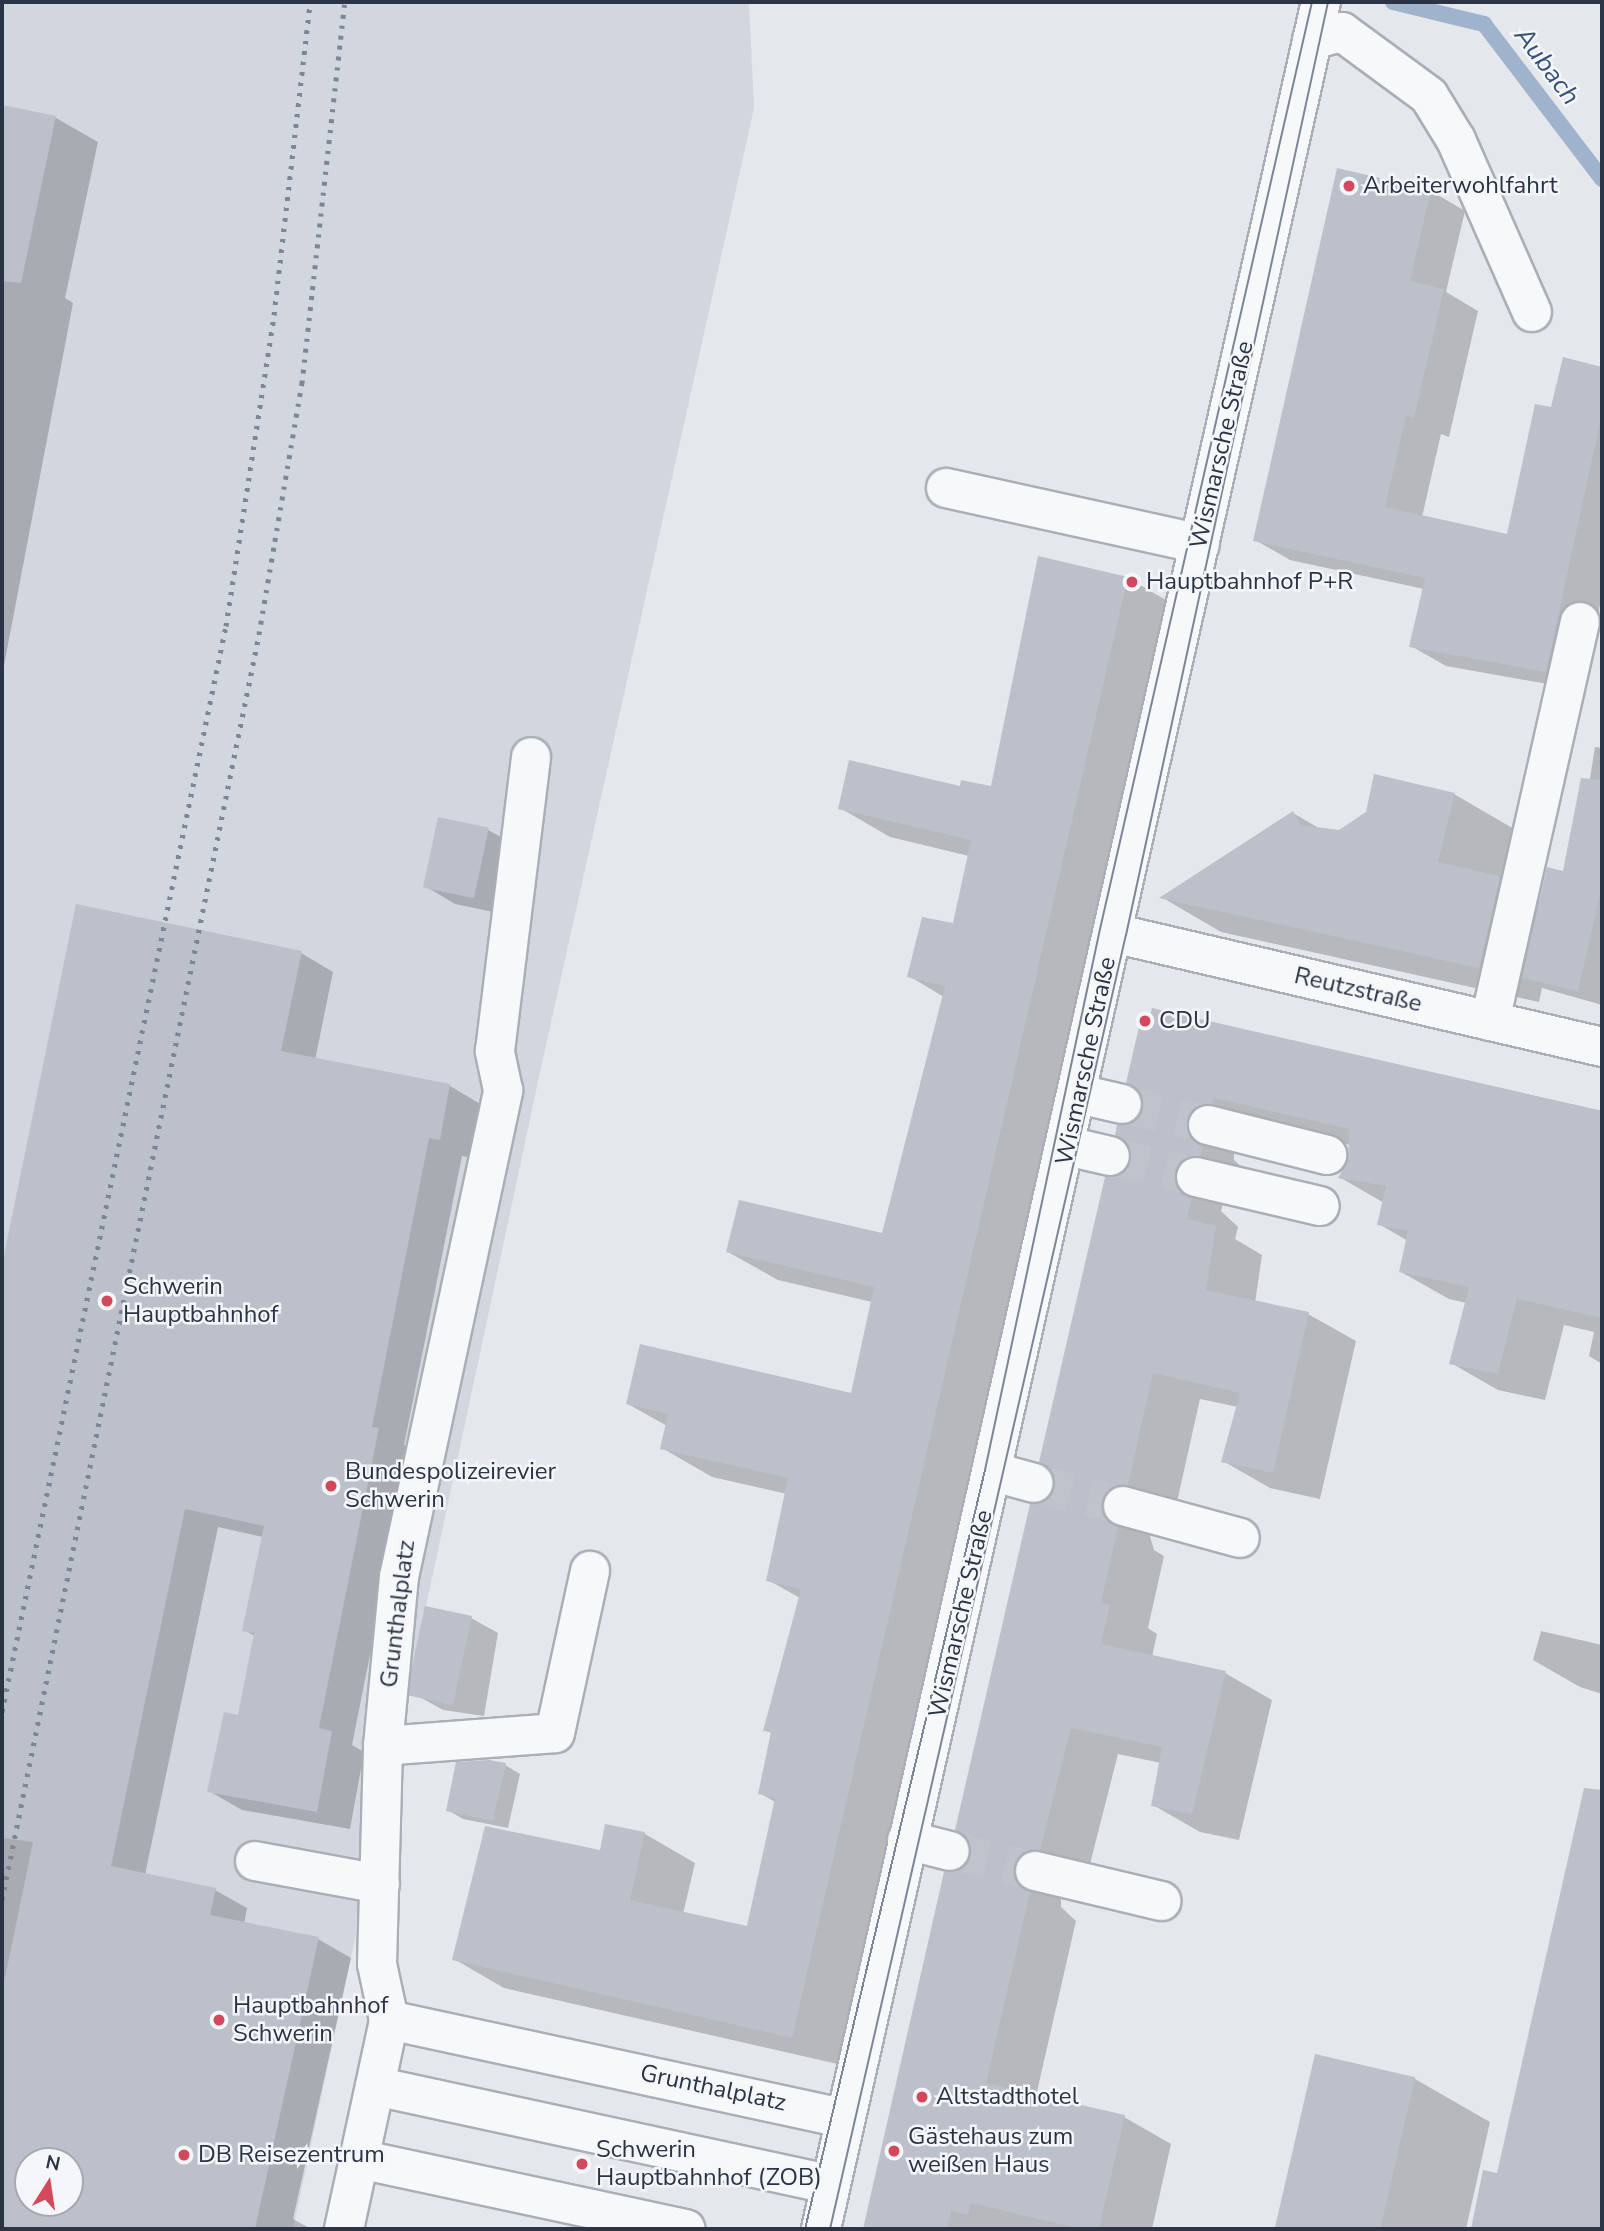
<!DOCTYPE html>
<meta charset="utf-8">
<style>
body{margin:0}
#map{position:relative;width:1604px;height:2231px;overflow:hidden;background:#e4e7ec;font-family:"Nunito Sans",sans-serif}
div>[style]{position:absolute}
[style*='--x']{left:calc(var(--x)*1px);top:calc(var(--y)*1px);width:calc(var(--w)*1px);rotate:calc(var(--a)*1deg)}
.built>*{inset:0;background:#d2d6de}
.shadow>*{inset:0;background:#0003}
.stream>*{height:16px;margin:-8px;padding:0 8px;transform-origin:8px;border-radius:8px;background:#9fb4cc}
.building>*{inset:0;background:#bbc0ca;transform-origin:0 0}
.minor-tunnel>*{height:38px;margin-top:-19px;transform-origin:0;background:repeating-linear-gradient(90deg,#bfc3cb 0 38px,transparent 0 57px)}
.roads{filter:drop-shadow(2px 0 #a9aeb7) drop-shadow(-2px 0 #a9aeb7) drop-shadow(0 2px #a9aeb7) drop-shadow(0 -2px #a9aeb7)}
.minor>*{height:38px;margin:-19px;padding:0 19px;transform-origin:19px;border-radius:19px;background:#f7f8fa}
.tram>*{height:2px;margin:-1px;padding:0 1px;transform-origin:1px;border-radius:1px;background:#7d8696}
.rail>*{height:5px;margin-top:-2.5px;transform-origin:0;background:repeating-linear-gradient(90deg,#7d8696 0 3.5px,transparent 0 10.5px)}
.dots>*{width:19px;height:19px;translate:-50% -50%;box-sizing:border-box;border:4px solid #f4f6f9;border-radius:50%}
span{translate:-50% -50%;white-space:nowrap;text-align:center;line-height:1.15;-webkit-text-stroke:5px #f4f6f9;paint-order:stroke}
.poi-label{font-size:24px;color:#2b3445}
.left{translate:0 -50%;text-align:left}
.street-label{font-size:24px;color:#2b3445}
.water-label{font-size:26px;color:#34527a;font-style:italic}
.frame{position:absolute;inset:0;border:4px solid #2b3445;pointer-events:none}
.north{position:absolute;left:14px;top:2147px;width:70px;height:70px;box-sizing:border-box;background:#f4f6f9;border:2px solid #a4a8b1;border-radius:50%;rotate:12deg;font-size:19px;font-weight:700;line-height:28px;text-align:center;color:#2b3445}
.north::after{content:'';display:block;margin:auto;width:24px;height:32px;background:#d1495b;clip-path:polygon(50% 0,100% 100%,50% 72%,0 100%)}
</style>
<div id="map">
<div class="built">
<div style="clip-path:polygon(evenodd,2px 2px,749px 2px,754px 108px,539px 1077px,293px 2229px,2px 2229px,2px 2px,28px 2161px,70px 2161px,70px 2203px,28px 2203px,28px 2161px)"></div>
</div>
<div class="shadow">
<div style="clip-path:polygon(2px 106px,56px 118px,98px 142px,65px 298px,73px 303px,2px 676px)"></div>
<div style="clip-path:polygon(1431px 191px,1465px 211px,1446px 292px,1478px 311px,1449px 437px,1441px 434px,1422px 517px,1508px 536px,1552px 409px,1564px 359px,1602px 369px,1602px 596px,1581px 690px,1446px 666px,1411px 646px,1424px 589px,1290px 560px,1255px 540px)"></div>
<div style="clip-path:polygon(1039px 558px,1128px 578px,1178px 607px,842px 2065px,504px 1988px,454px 1959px,601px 1852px,606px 1826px,645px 1834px,695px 1863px,683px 1914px,749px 1928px,775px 1802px,760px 1793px,773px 1734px,765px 1730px,800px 1598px,768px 1580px,787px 1494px,712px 1477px,662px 1448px,667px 1426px,628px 1404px,852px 1395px,872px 1302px,778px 1280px,728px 1252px,883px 1236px,944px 997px,909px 976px,954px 925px,969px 856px,890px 837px,840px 808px,961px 788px,992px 788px)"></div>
<div style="clip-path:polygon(1595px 747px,1602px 748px,1602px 1005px,1542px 988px,1539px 1002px,1221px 932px,1163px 898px,1293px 813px,1322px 830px,1339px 832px,1454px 794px,1514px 829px,1502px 879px,1541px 902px,1579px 847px)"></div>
<div style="clip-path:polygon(488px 830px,519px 847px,503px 914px,455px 904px,425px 886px)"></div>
<div style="clip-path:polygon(evenodd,77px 906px,301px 953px,333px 972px,315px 1060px,450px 1086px,482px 1105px,472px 1158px,462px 1156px,404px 1445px,411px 1449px,352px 1745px,364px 1752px,350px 1829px,242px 1810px,209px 1791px,240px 1717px,255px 1636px,244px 1630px,263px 1537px,218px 1527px,145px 1875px,215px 1890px,247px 1908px,244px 1924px,318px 1939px,351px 1958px,293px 2219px,311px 2229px,2px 2229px,2px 1274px,77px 906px,28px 2161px,70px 2161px,70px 2203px,28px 2203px,28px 2161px)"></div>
<div style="clip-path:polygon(1153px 1010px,1602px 1111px,1602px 1364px,1589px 1356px,1594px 1332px,1564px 1325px,1545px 1400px,1498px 1390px,1451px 1363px,1467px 1303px,1449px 1299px,1401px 1272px,1408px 1241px,1379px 1224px,1384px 1203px,1341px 1178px,1350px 1160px,1350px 1145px,1262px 1124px,1234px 1147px,1234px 1160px,1250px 1175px,1227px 1189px,1221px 1211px,1238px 1227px,1235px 1239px,1262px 1255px,1255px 1303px,1308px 1314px,1356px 1341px,1320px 1499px,1270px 1488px,1223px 1461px,1238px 1407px,1200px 1399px,1175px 1511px,1148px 1529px,1154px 1550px,1164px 1556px,1148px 1628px,1157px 1634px,1152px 1657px,1225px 1673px,1272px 1700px,1239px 1840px,1200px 1832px,1153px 1805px,1161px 1763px,1118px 1754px,1087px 1876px,1061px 1893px,1061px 1907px,1076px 1921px,1036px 2096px,1124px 2117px,1171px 2144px,1152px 2229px,864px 2229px,945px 1874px,957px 1874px,973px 1856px,1050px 1500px,1057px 1488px,1107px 1179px,1127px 1173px,1133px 1160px,1118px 1127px,1139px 1121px,1145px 1108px,1139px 1088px)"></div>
<div style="clip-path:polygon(471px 1618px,498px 1633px,484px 1716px,443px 1710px,416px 1695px)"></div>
<div style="clip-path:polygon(1541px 1631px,1602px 1645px,1602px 1694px,1580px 1687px,1533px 1660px)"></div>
<div style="clip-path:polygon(505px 1765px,520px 1774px,508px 1828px,463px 1819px,448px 1810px)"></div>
<div style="clip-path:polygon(1602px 1791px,1602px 2229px,1473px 2229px,1485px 2172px,1498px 2175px)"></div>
<div style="clip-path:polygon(1316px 2056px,1415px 2079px,1490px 2122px,1466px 2229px,1277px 2229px)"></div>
</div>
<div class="stream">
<div style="--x:1393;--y:2;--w:94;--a:13.6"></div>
<div style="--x:1484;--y:24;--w:195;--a:52.7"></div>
</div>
<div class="building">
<div style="clip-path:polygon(2px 105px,56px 116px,21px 283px,2px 281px)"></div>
<div style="clip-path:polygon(1337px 168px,1431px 190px,1410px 281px,1444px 289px,1414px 418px,1406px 416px,1385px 507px,1507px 534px,1535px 404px,1551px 407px,1563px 357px,1602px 367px,1602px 413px,1546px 672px,1409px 647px,1425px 578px,1253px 541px)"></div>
<div style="clip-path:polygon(1038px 556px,1128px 577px,792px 2038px,452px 1960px,485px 1826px,600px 1850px,605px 1824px,645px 1832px,630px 1900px,747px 1926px,775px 1798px,758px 1794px,771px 1732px,763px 1731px,801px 1589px,766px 1581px,788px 1478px,660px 1449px,668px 1414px,626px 1404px,640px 1344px,851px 1393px,874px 1287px,726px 1252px,739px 1200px,882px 1233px,945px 986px,907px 977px,922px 917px,953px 923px,971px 840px,838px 809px,849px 760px,960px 786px,961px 780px,991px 786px)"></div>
<div style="clip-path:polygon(1374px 774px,1455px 793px,1438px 862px,1500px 876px,1479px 968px,1159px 898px,1293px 811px,1301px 825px,1339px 830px,1366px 812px)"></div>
<div style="clip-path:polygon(1581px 778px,1602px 780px,1602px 886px,1578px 991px,1522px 978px,1547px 867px,1563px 871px)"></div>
<div style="left:438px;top:817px;width:52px;height:72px;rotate:12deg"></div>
<div style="clip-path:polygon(evenodd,76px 904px,302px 951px,281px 1051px,450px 1084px,440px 1140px,429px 1138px,372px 1427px,379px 1428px,319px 1728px,332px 1731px,317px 1812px,207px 1792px,224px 1712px,238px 1715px,254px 1633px,242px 1631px,264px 1526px,185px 1509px,111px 1866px,216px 1888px,210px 1915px,319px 1937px,255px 2229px,2px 2229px,2px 1992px,33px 1842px,2px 1838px,2px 1265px,76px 904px,28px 2161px,70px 2161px,70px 2203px,28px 2203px,28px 2161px)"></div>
<div style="clip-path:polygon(1152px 1008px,1602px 1111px,1602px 1318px,1517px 1299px,1498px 1374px,1449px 1364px,1469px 1287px,1399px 1272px,1408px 1231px,1377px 1225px,1386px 1186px,1338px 1178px,1348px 1160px,1349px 1129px,1214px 1098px,1213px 1104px,1192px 1110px,1187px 1130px,1203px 1146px,1201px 1156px,1181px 1162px,1175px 1183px,1192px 1198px,1187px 1219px,1216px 1226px,1206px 1290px,1309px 1312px,1273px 1473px,1221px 1462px,1240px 1393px,1153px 1373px,1128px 1485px,1108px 1490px,1102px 1501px,1107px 1521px,1118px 1527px,1101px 1603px,1110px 1605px,1101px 1644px,1226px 1671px,1192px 1814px,1151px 1806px,1162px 1747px,1071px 1728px,1040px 1850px,1020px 1856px,1014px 1867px,1020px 1886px,1030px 1892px,986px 2083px,1125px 2115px,1099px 2229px,1081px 2229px,971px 2203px,968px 2215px,951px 2211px,947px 2229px,863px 2229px,944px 1872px,957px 1872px,971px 1856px,966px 1836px,955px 1830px,1030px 1504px,1049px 1499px,1055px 1488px,1050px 1468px,1039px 1462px,1105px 1177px,1117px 1177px,1131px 1162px,1131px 1149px,1115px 1135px,1117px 1125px,1129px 1125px,1143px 1110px,1143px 1097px,1126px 1083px,1142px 1014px,1150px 1016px)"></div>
<div style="left:425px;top:1606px;width:48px;height:91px;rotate:12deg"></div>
<div style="clip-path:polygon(489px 1760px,506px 1763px,493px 1821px,446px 1811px,456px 1762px)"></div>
<div style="clip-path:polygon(1584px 1788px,1602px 1790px,1602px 2229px,1471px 2229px,1483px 2170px,1497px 2173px)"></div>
<div style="left:1315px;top:2054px;width:103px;height:180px;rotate:13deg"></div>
</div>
<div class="minor-tunnel">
<div style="--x:1122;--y:1104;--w:89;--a:13.7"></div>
<div style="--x:1110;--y:1156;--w:89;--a:13.7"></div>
<div style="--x:1034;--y:1483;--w:92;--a:14.5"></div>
<div style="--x:950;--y:1851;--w:87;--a:13.2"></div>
</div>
<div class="roads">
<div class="minor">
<div style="--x:1312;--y:40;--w:31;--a:-15"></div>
<div style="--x:1342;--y:32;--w:108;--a:36.3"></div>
<div style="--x:1429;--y:96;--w:52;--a:58.5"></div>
<div style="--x:1456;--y:140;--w:188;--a:66.2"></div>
<div style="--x:946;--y:488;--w:260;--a:12.4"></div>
<div style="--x:1113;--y:933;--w:502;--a:13.12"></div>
<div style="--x:1490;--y:1021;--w:409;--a:-77.3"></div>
<div style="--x:1079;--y:1094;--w:44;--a:13.1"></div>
<div style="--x:1208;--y:1125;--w:123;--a:14.1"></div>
<div style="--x:1067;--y:1146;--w:44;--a:13.1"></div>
<div style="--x:1196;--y:1177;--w:127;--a:13.2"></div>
<div style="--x:994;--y:1472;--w:41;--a:15.4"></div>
<div style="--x:1123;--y:1506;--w:121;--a:15.3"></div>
<div style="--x:383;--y:1746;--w:172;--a:-4.3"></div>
<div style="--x:555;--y:1733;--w:166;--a:-77.8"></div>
<div style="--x:907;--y:1840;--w:44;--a:14.3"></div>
<div style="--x:255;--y:1861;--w:127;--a:10.4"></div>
<div style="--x:1035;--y:1871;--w:130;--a:13.4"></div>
<div style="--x:389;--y:2020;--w:57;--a:-102.1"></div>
<div style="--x:377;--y:1964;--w:218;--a:-88.4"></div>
<div style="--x:383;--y:1746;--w:170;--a:-84.6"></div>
<div style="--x:399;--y:1577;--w:498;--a:-77.9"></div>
<div style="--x:503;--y:1090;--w:40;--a:-102"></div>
<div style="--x:495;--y:1051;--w:296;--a:-83"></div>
<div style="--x:375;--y:2086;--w:465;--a:12.2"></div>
<div style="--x:359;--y:2159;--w:334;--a:12.1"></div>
<div style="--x:344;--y:2229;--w:214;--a:-77.8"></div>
<div style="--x:389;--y:2020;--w:465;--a:12.2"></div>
<div style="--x:821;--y:2229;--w:2282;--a:-77.35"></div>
</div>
</div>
<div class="tram">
<div style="--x:805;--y:2229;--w:780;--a:-76.66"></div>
<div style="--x:985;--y:1470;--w:553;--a:-78"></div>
<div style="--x:1100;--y:929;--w:951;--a:-77.12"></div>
<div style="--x:830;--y:2229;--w:1327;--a:-77.12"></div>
<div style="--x:1126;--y:935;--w:955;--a:-77.78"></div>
</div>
<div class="rail">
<div style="--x:2;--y:1712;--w:1109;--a:-78.35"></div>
<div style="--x:226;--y:626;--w:315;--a:-81.2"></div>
<div style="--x:274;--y:315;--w:315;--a:-83.4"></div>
<div style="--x:2;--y:1900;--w:1292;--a:-78.52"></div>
<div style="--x:259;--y:634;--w:255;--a:-80.3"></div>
<div style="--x:302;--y:383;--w:383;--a:-83.6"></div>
</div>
<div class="dots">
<div style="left:1349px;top:186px;background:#d1495b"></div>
<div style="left:1132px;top:582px;background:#d1495b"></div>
<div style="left:1145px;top:1021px;background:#d1495b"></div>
<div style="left:107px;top:1301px;background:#d1495b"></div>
<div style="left:331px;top:1486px;background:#d1495b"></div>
<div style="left:219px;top:2020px;background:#d1495b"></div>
<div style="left:922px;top:2097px;background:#d1495b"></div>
<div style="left:894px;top:2151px;background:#d1495b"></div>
<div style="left:184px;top:2155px;background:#d1495b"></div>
<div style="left:582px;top:2164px;background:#d1495b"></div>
</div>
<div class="poi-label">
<span class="left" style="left:1363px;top:186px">Arbeiterwohlfahrt</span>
<span class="left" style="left:1146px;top:582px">Hauptbahnhof P+R</span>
<span class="left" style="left:1159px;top:1021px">CDU</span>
<span class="left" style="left:123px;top:1301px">Schwerin<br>Hauptbahnhof</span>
<span class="left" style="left:345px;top:1486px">Bundespolizeirevier<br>Schwerin</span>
<span class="left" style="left:233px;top:2020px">Hauptbahnhof<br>Schwerin</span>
<span class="left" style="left:936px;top:2097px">Altstadthotel</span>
<span class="left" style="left:908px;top:2151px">Gästehaus zum<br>weißen Haus</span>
<span class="left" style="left:596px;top:2164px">Schwerin<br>Hauptbahnhof (ZOB)</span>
<span class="left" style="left:198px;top:2155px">DB Reisezentrum</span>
</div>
<div class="street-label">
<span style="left:1222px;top:445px;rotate:-77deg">Wismarsche Straße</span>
<span style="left:1358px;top:990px;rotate:13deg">Reutzstraße</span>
<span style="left:1086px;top:1061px;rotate:-78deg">Wismarsche Straße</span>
<span style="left:398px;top:1614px;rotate:-83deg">Grunthalplatz</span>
<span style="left:961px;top:1614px;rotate:-77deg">Wismarsche Straße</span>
<span style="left:713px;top:2088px;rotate:12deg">Grunthalplatz</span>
</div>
<div class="water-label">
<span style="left:1547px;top:66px;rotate:53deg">Aubach</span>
</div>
<div class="frame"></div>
<div class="north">N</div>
</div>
